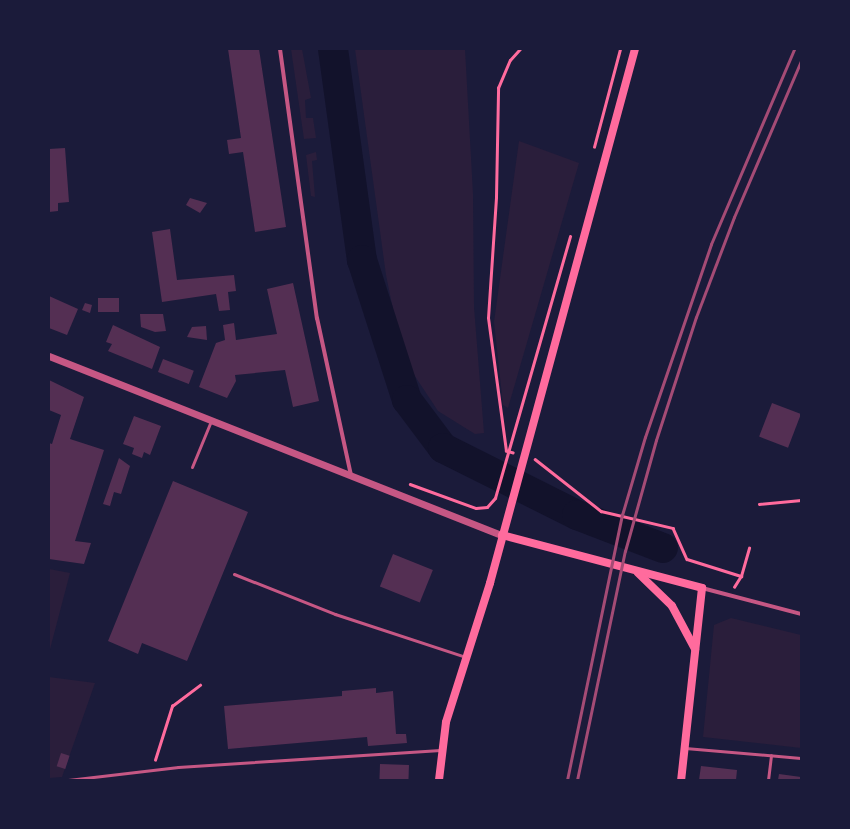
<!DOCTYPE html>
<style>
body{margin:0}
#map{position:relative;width:850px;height:829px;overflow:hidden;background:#1b1b3a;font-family:"Sofia Sans Condensed",sans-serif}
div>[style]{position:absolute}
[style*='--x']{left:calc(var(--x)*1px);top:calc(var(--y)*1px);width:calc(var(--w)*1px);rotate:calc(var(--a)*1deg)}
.green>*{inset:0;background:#2a1e3b}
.river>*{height:30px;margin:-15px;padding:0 15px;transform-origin:15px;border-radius:15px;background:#12122b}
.building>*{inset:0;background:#542f53;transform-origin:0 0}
.path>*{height:2.5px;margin:-1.25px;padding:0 1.25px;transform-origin:1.25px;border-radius:1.25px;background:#ff6b9d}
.service>*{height:3px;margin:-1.5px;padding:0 1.5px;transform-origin:1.5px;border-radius:1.5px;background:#c65784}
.minor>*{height:4px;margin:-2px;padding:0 2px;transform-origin:2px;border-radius:2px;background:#c65784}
.tertiary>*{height:7px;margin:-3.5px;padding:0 3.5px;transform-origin:3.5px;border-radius:3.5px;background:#c65784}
.secondary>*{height:8px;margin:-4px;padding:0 4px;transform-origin:4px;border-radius:4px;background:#ff6b9d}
.rail>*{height:3px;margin:-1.5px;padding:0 1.5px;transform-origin:1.5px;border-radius:1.5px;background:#a44b75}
span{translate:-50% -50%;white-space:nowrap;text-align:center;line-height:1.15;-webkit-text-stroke:3px #1b1b3a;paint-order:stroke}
.frame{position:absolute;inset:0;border:50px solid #1b1b3a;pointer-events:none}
</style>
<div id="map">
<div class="green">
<div style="clip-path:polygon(291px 49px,302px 49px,311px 98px,305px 100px,306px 118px,313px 118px,316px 138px,304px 139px)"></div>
<div style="clip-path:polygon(355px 49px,465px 49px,473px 194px,474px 307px,484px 433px,475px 434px,438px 411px,403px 358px,386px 275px)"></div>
<div style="clip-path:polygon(519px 141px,579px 163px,508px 408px,503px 405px,494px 322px)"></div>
<div style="clip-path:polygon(316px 152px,317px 160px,312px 161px,315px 197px,311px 196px,306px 155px)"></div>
<div style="clip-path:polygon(49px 569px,70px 573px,49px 653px)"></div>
<div style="clip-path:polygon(731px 618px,801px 635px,801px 748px,703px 737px,714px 625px)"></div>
<div style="clip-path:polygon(49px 677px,95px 683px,62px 777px,49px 778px)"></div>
</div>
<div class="river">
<div style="--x:333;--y:49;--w:213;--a:82.2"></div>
<div style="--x:362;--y:260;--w:147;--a:72.2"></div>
<div style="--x:407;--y:400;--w:60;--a:53.1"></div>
<div style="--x:443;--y:448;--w:150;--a:26.6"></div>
<div style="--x:577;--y:515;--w:92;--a:21"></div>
</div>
<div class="building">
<div style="clip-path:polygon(228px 49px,259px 49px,286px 227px,255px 232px,243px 152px,229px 154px,227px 140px,241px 138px)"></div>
<div style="clip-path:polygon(65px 148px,69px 202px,58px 203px,58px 211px,49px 212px,49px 149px)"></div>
<div style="clip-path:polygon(190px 198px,207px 203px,200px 213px,186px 205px)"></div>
<div style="clip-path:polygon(170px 229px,177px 280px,234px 275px,236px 291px,228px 292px,230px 310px,219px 311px,216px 294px,162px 302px,152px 232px)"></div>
<div style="clip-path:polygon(293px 283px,319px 401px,293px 407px,285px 370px,235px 375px,236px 381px,227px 398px,199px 387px,216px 343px,225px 340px,223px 325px,234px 323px,236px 340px,277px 334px,267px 289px)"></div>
<div style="clip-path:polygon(49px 296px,78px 309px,67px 335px,49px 328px)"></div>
<div style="left:98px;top:298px;width:21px;height:14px"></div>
<div style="clip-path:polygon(85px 303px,92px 305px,90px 313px,82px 310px)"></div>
<div style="clip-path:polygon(140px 314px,163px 314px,166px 331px,155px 332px,141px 327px)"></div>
<div style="clip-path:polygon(113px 325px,160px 347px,152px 369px,108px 351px,112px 344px,106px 342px)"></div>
<div style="clip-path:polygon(206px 326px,207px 340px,187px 337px,192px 327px)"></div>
<div style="left:163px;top:359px;width:33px;height:14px;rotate:21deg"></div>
<div style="clip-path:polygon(49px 380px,84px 397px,70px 439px,104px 450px,75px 541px,91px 543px,84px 564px,49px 559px,49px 443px,52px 444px,61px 415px,49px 410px)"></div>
<div style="left:772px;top:403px;width:31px;height:36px;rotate:21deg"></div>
<div style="clip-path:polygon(134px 416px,161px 426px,150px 455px,144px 452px,142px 458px,132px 454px,134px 448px,123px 444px)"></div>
<div style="clip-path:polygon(119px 458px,130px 466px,121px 494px,114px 492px,110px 506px,103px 504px)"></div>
<div style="clip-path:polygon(173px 481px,248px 512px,187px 661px,142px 643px,138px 654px,108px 641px)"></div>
<div style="left:393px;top:554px;width:43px;height:35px;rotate:22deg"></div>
<div style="clip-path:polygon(376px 688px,376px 693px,393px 691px,396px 734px,406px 734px,407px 743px,368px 746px,367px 737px,228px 749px,224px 706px,342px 696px,342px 691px)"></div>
<div style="left:61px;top:753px;width:9px;height:14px;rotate:18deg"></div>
<div style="left:380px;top:764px;width:29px;height:16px;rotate:2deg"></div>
<div style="clip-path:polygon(701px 766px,737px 770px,736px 780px,699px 780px)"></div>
<div style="clip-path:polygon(779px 774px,801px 777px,801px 780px,778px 780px)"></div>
</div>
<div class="path">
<div style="--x:594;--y:147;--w:101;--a:-75.1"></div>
<div style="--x:513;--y:453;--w:7;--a:-164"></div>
<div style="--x:506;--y:451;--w:134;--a:-97.7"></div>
<div style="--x:488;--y:318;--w:121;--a:-86.2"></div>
<div style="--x:496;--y:197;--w:109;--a:-88.9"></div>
<div style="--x:498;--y:88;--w:30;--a:-67"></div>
<div style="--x:510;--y:60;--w:15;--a:-48"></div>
<div style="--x:535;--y:459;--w:84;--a:38.2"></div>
<div style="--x:601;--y:511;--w:74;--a:13.3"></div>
<div style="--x:673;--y:528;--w:34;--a:66"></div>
<div style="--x:687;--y:559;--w:57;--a:17.5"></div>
<div style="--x:410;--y:484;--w:70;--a:20"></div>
<div style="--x:476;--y:508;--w:11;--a:-5"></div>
<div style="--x:487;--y:507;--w:12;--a:-48"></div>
<div style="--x:495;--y:498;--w:272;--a:-74"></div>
<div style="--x:759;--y:504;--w:42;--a:-5.4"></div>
<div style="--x:734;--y:587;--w:13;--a:-58"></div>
<div style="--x:741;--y:576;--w:29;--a:-74"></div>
<div style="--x:155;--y:760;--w:57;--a:-72.5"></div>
<div style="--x:172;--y:706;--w:35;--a:-37"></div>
</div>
<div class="service">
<div style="--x:192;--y:467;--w:50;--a:-67.6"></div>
<div style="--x:234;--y:574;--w:109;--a:21.6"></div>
<div style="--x:335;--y:614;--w:138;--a:18.2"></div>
<div style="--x:685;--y:748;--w:116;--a:4.9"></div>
<div style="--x:68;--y:780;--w:111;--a:-6.7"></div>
<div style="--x:178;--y:767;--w:263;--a:-3.7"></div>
<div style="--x:768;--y:780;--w:25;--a:-83"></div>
</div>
<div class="minor">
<div style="--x:280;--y:49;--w:272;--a:82.2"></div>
<div style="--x:317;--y:318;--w:161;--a:77.8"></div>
<div style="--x:702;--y:588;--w:102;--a:14.7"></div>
</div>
<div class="tertiary">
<div style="--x:49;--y:356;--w:487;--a:21.6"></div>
</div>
<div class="secondary">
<div style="--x:502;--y:535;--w:207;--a:14.8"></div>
<div style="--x:702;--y:588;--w:193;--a:96.2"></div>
<div style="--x:638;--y:573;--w:47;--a:44.1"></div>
<div style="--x:672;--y:606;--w:49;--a:61.9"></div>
<div style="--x:439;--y:780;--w:58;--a:-83.1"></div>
<div style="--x:446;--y:722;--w:146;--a:-72.4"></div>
<div style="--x:490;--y:583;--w:553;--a:-74.81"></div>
</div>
<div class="rail">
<div style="--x:567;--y:780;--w:271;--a:-78.3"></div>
<div style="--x:622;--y:515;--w:81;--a:-73.6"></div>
<div style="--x:645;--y:437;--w:204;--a:-71.1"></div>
<div style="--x:711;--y:244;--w:212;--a:-66.9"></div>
<div style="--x:577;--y:780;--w:234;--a:-78.2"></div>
<div style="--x:625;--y:551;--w:115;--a:-74.4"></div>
<div style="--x:656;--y:440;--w:129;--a:-72"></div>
<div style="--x:696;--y:317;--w:107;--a:-69.2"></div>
<div style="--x:734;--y:217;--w:170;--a:-66.8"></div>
</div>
<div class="frame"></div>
</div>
